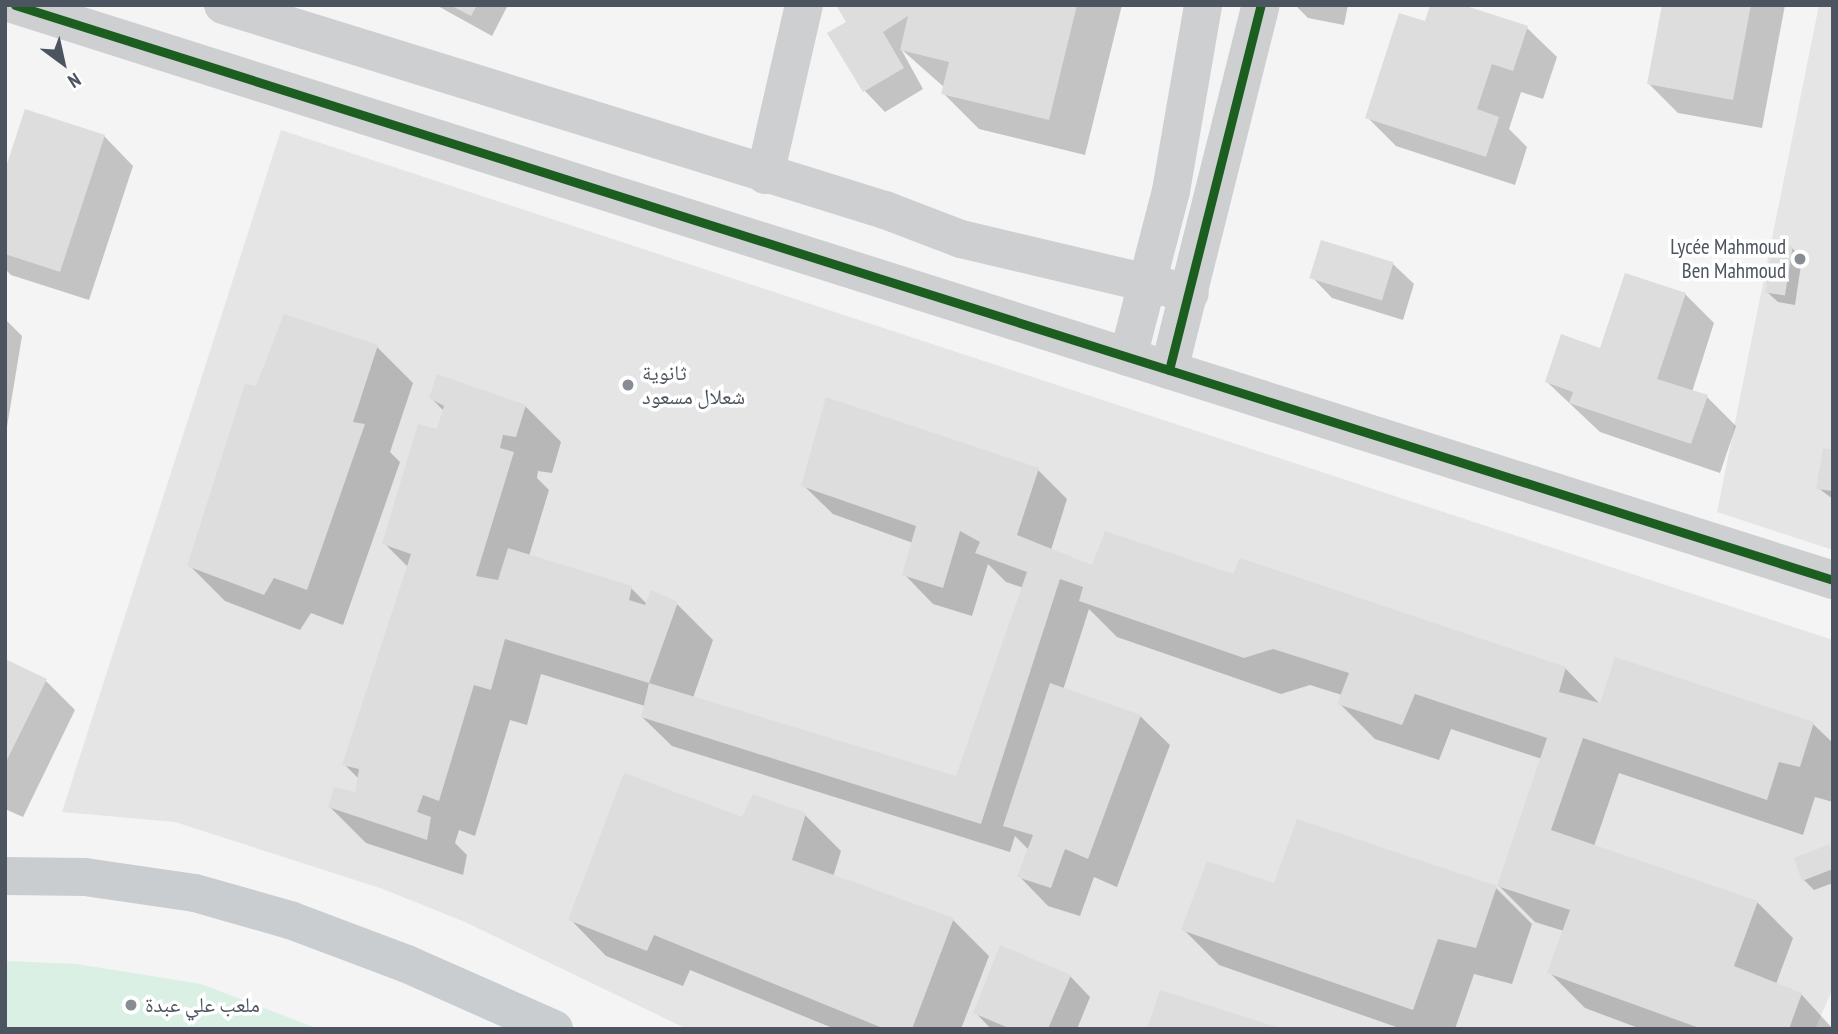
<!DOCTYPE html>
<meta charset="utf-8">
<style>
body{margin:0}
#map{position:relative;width:1838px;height:1034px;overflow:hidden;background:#f4f4f4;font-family:"PT Sans Narrow","Noto Naskh Arabic",sans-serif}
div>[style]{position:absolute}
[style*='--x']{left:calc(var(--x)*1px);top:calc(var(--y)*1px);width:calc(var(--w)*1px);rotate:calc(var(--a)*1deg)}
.education>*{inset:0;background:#e6e5e5}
.green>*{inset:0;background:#dbf0e4}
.shadow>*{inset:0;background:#0003}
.building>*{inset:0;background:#ddddde;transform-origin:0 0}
.minor>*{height:38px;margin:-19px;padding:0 19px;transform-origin:19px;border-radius:19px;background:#cecfd1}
.tertiary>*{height:38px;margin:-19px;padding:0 19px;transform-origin:19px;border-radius:19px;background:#cecfd1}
.primary>*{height:38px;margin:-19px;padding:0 19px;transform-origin:19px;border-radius:19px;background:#cacdcf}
.cycleway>*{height:9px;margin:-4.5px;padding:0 4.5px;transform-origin:4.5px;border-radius:4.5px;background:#1b5e20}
.dots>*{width:19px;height:19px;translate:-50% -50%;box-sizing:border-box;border:4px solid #fff;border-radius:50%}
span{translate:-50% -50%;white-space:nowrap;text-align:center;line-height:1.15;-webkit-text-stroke:7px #fff;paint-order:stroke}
.poi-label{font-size:21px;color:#4c555f}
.right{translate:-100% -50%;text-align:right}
.left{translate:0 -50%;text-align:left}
.frame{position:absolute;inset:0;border:7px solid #4c555f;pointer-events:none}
.north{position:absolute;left:28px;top:28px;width:70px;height:70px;-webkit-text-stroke:5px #fff;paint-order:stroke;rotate:147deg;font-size:19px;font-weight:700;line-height:28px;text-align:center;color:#4c555f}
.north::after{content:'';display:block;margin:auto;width:24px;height:32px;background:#4c555f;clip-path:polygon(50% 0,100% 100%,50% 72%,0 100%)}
</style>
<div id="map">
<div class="education">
<div style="clip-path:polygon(1819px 5px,1833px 5px,1833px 550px,1717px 512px)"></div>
<div style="clip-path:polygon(281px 130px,1833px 640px,1833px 988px,1815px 1029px,687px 1029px,465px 922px,383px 889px,175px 822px,62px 812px)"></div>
</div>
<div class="green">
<div style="clip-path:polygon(5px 961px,77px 964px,201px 984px,319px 1029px,5px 1029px)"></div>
</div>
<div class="shadow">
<div style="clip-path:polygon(436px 5px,508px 5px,492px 36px)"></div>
<div style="clip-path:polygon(838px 5px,1122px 5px,1085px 155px,979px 129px,943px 93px,945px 88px,901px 49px,923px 89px,885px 112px,865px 91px,830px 34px,848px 22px)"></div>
<div style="clip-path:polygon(1295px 5px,1348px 5px,1344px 25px,1308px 18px)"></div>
<div style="clip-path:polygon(1664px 5px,1785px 5px,1762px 128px,1678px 113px,1649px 84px)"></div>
<div style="clip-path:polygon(1426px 24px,1527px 28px,1557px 57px,1543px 99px,1521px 92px,1509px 129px,1527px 147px,1515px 185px,1396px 146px,1367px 117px)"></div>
<div style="clip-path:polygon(104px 136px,133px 166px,89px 300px,11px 275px,5px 269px,5px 175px)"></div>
<div style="clip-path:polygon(1792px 248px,1802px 258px,1795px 305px,1778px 302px,1767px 292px)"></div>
<div style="clip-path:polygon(1393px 264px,1414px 284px,1403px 320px,1332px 298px,1312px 277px)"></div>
<div style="clip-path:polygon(1685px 294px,1714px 323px,1692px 392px,1707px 397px,1736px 426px,1720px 473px,1600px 432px,1547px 382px)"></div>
<div style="clip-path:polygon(5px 319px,22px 336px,5px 439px)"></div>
<div style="clip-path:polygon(377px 347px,413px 383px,390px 452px,400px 462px,343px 625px,311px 613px,300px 630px,225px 601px,189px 565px)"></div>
<div style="clip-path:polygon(431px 398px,525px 406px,561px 442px,552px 473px,538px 471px,537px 478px,549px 490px,529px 556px,631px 588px,647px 604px,677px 604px,713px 640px,693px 698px,957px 779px,1024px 588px,1006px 582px,988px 564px,972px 616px,933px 604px,904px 574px,913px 543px,833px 514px,803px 485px,1038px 470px,1067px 499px,1051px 550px,1091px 566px,1234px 577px,1565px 668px,1601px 705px,1813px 724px,1833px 743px,1833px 802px,1815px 797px,1803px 835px,1619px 773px,1594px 846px,1757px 902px,1793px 938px,1776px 984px,1801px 994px,1833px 1029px,1641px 1029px,1585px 1008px,1549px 972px,1564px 931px,1535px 922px,1499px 886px,1542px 759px,1451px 729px,1439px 760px,1375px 739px,1339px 703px,1342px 695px,1310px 685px,1281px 694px,1117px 637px,1089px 609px,1063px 690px,1140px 716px,1170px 745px,1117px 887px,1094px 877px,1080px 916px,1048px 906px,1019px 876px,1029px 850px,1015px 836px,1010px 852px,672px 746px,642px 717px,645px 706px,541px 674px,527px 725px,510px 720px,475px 836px,459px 830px,455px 843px,467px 855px,463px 875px,366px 843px,330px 807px,357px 794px,359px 779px,344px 764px,409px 568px,384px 543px,438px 431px,444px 411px)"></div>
<div style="clip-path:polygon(1833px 452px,1833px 499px,1818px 488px)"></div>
<div style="clip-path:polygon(5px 661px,46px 681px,75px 710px,23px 817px,5px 809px)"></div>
<div style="clip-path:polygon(805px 815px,841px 851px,833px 877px,953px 920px,989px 956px,961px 1029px,835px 1029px,690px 970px,683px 986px,606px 956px,570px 919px,743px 819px)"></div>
<div style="clip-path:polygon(1830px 846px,1833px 883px,1814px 890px,1804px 880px)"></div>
<div style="clip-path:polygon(1275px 885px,1496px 888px,1532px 924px,1512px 984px,1474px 974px,1455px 1029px,1402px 1029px,1219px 965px,1183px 929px)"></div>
<div style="clip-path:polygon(1070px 976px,1090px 997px,1077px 1029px,991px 1029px,975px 1012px)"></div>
</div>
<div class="building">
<div style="clip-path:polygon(450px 5px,477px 5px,471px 16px)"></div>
<div style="clip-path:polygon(836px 5px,1077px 5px,1049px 120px,941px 94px,949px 62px,900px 50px,908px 16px,883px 32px,904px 68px,863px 92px,827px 33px,846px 22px)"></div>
<div style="clip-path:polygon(1430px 5px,1463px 5px,1528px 26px,1513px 71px,1492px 64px,1477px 109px,1499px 117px,1486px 157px,1365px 118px,1399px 13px,1425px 21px)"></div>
<div style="clip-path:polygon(1662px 5px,1751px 5px,1733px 100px,1647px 84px)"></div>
<div style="clip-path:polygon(25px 109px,105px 135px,60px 272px,5px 254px,5px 170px)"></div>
<div style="left:1321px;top:240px;width:76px;height:40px;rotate:17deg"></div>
<div style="left:1773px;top:243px;width:20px;height:50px;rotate:9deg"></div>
<div style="clip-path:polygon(1625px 273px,1686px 293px,1657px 379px,1708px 395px,1691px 444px,1569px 403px,1573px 392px,1545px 382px,1561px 334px,1600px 348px)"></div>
<div style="clip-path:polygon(284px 314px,378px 345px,353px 422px,365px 424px,307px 590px,274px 578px,264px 595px,187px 566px,245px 384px,256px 386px)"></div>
<div style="clip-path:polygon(437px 374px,526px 405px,516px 437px,503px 435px,500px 448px,514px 452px,476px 576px,498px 580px,508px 548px,632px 586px,629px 600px,645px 605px,651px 590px,678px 602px,649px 683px,505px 639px,491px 690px,474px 685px,439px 801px,423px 795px,417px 812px,431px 817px,427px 840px,328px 807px,334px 787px,355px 792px,359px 769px,342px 765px,411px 554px,382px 544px,418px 424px,437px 429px,444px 406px,429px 398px)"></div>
<div style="clip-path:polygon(826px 397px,1039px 468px,1017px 535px,1092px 565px,1105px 531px,1233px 574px,1240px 558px,1566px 667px,1559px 692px,1600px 703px,1615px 657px,1814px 722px,1800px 767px,1779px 762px,1767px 800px,1583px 738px,1551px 830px,1758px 901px,1734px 966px,1802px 993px,1789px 1029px,1702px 1029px,1547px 973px,1570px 910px,1497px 886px,1547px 738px,1415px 694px,1402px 725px,1337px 704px,1349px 673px,1273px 649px,1244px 658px,1079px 601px,1083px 587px,1060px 579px,981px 824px,641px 717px,649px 683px,956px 776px,1027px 572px,975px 553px,980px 542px,960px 531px,943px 588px,902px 575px,916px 526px,801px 486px)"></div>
<div style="clip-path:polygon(1823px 448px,1833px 450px,1833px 491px,1816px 489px)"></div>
<div style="clip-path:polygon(5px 659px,47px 679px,5px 764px)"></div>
<div style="clip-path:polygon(1050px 683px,1141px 715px,1088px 859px,1065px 849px,1051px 888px,1017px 877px,1033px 835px,1003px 826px)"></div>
<div style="clip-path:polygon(624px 773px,742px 817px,753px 794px,806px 813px,792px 860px,954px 918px,912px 1029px,885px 1029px,654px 935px,647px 951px,568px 920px)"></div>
<div style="clip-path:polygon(1297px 819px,1497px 886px,1476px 948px,1438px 939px,1413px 1010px,1181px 930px,1207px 861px,1274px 883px)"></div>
<div style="clip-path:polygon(1830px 844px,1833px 869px,1802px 881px,1794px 858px)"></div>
<div style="clip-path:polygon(1000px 945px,1071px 975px,1048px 1029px,1011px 1029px,973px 1013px)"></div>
<div style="clip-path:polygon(1160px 990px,1280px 1028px,1280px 1029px,1147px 1029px)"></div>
</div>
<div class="minor">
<div style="--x:765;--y:175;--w:174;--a:-77.1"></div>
</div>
<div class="tertiary">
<div style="--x:15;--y:5;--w:1907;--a:17.55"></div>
<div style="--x:223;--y:5;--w:693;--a:17.21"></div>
<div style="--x:885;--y:210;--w:81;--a:20.9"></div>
<div style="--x:961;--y:239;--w:235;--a:13.3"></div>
<div style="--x:1128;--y:357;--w:171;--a:-75.5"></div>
<div style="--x:1171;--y:191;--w:189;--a:-80.2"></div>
<div style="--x:1169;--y:370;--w:376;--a:-75.9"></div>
</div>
<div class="primary">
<div style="--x:5;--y:876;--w:80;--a:0.7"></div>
<div style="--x:85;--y:877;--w:111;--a:8.3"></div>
<div style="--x:195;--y:893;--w:99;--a:15.9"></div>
<div style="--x:290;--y:920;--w:125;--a:20.6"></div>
<div style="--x:407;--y:964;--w:161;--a:23.9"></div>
</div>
<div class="cycleway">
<div style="--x:15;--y:5;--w:1907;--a:17.55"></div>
<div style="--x:1169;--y:370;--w:376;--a:-75.9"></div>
</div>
<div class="dots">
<div style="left:1800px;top:259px;background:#878d93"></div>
<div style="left:628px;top:385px;background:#878d93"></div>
<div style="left:131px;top:1005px;background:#878d93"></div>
</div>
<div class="poi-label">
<span class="right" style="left:1786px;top:259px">Lycée Mahmoud<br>Ben Mahmoud</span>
<span class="left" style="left:642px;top:385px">ثانوية<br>شعلال مسعود</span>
<span class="left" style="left:145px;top:1005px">ملعب علي عبدة</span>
</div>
<div class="frame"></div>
<div class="north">N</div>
</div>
